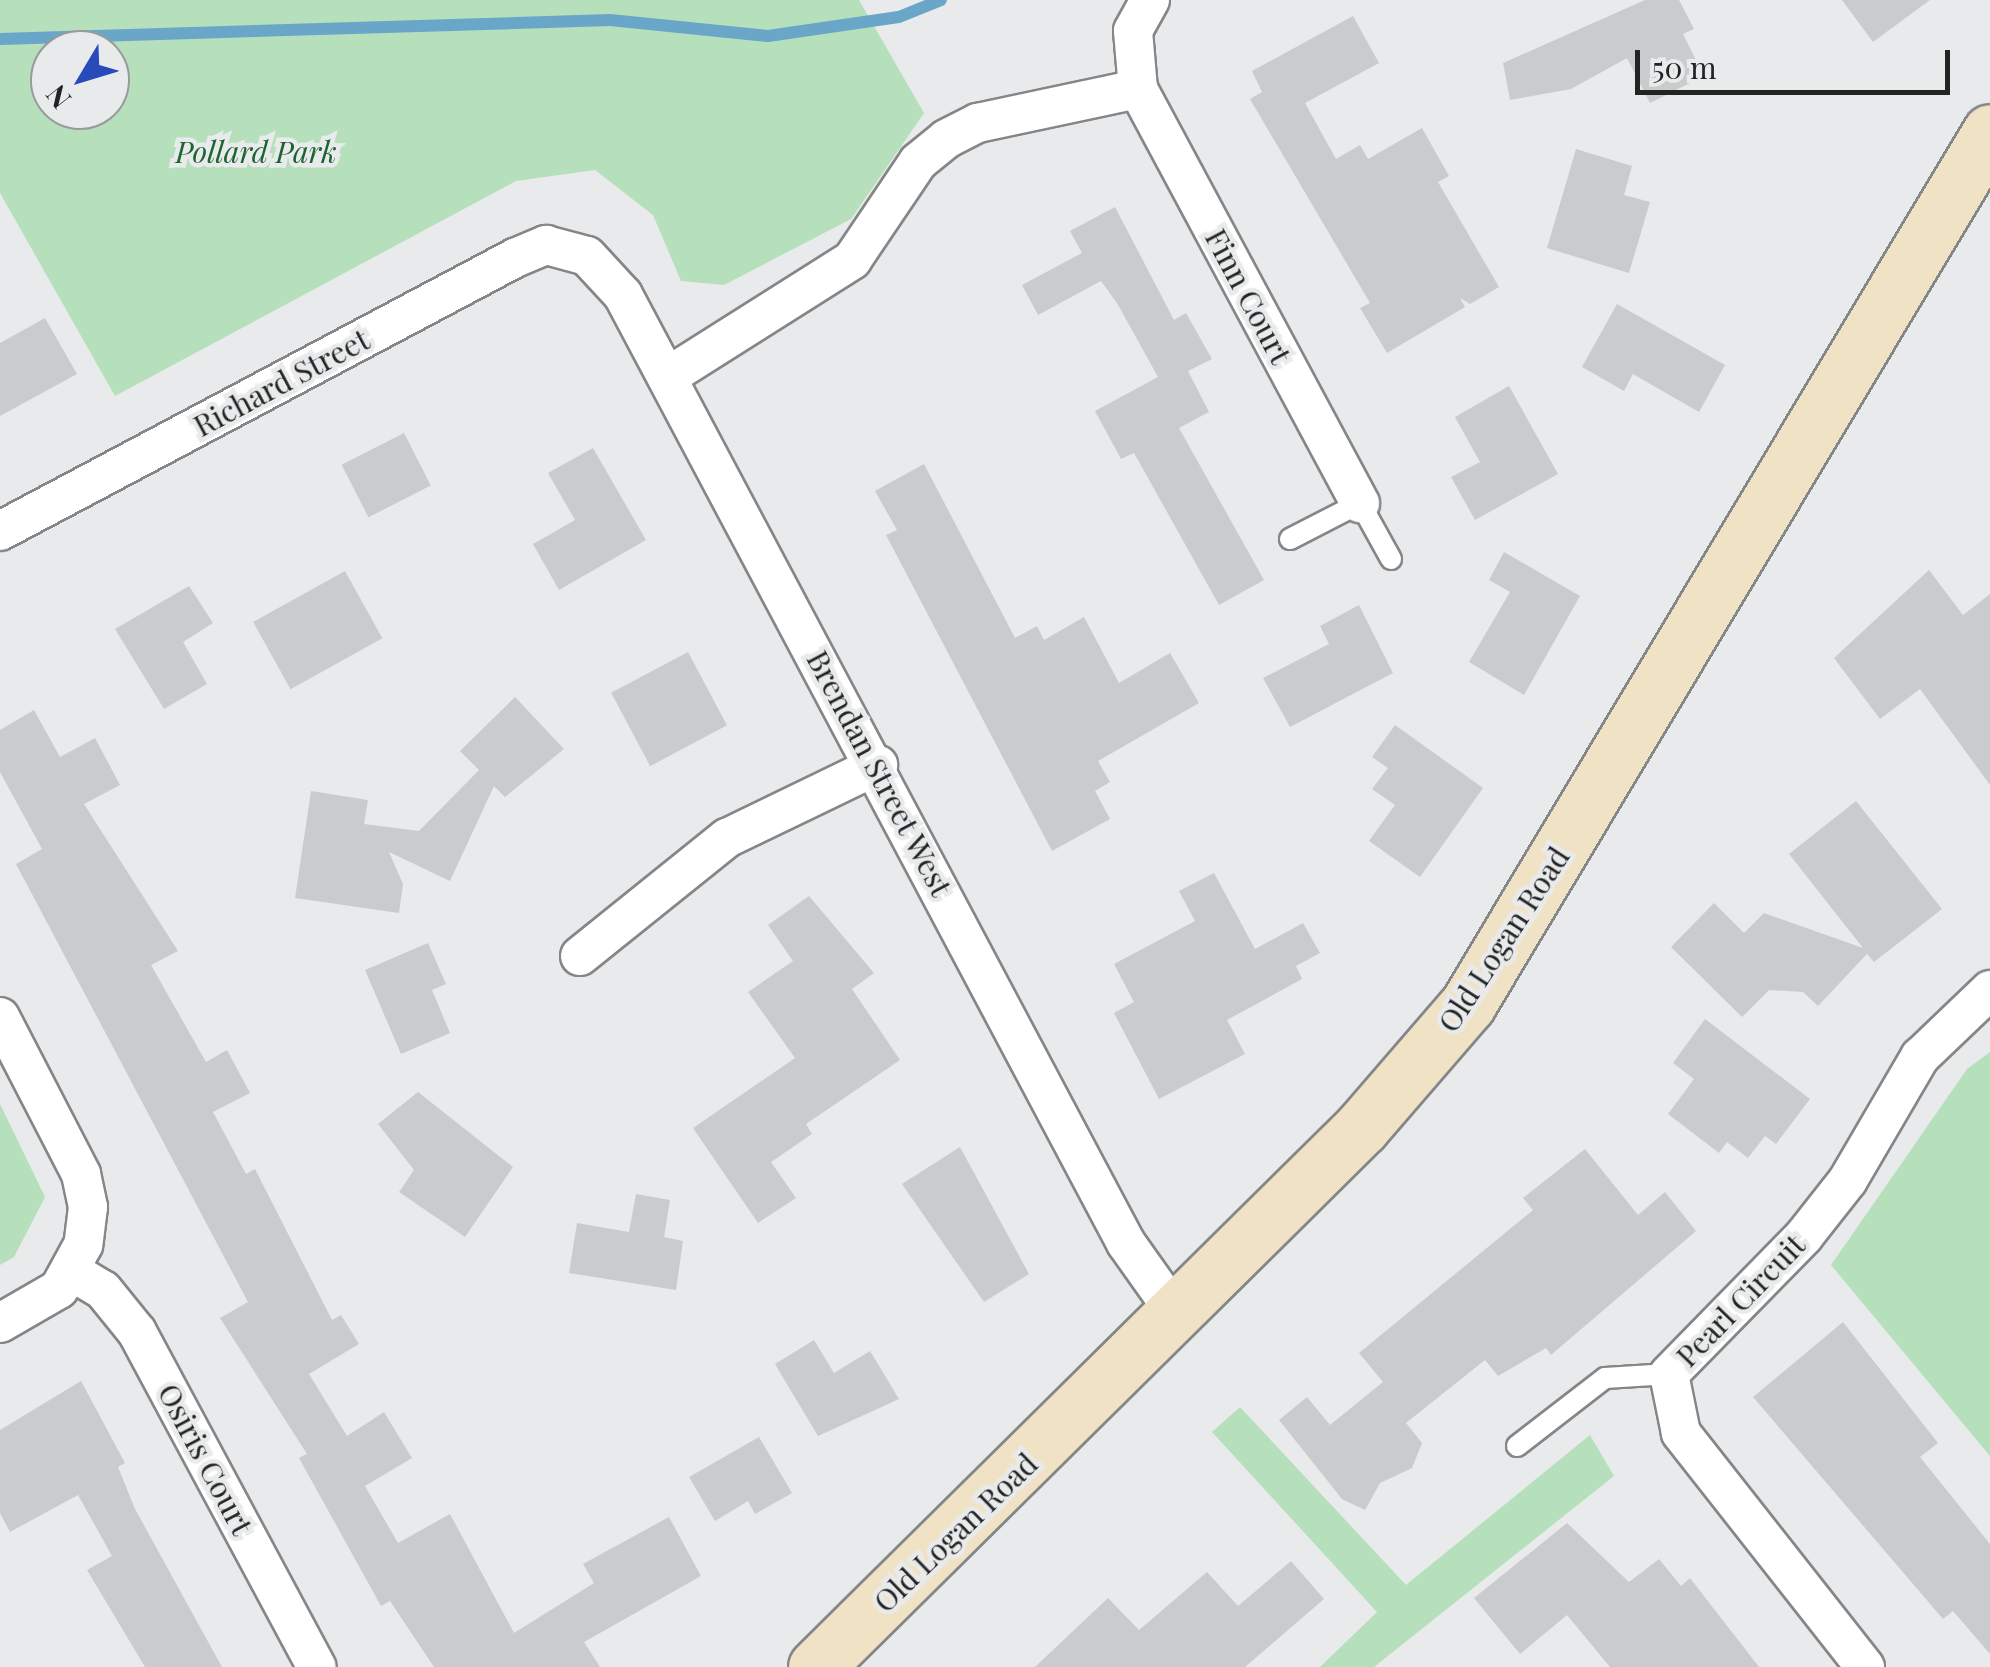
<!DOCTYPE html>
<style>
body{margin:0}
#map{position:relative;width:1990px;height:1667px;overflow:hidden;background:#e9eaeb;font-family:"Playfair Display",serif}
div>[style]{position:absolute}
[style*='--x']{left:calc(var(--x)*1px);top:calc(var(--y)*1px);width:calc(var(--w)*1px);rotate:calc(var(--a)*1deg)}
.green>*{inset:0;background:#b5e0bb}
.stream>*{height:12px;margin:-6px;padding:0 6px;transform-origin:6px;border-radius:6px;background:#69a6c7}
.building>*{inset:0;background:#cacbcd;transform-origin:0 0}
.roads{filter:drop-shadow(2px 0 #858687) drop-shadow(-2px 0 #858687) drop-shadow(0 2px #858687) drop-shadow(0 -2px #858687)}
.lane>*{height:20px;margin:-10px;padding:0 10px;transform-origin:10px;border-radius:10px;background:#fff}
.street>*{height:38px;margin:-19px;padding:0 19px;transform-origin:19px;border-radius:19px;background:#fff}
.secondary>*{height:55px;margin:-27.5px;padding:0 27.5px;transform-origin:27.5px;border-radius:27.5px;background:#f0e2c5}
span{translate:-50% -50%;white-space:nowrap;text-align:center;line-height:1.15;-webkit-text-stroke:9px #e9eaeb;paint-order:stroke}
.park-label{font-size:30px;color:#1c6530;font-style:italic}
.street-label{font-size:30px;color:#222323}
.north{position:absolute;left:30px;top:30px;width:100px;height:100px;box-sizing:border-box;background:#e9eaeb;border:2px solid #999a9b;border-radius:50%;rotate:232deg;font-size:28px;font-weight:700;line-height:40px;text-align:center;color:#222323}
.north::after{content:'';display:block;margin:auto;width:35px;height:45px;background:#294aba;clip-path:polygon(50% 0,100% 100%,50% 72%,0 100%)}
.scale{position:absolute;left:1635px;top:50px;width:315px;height:45px;box-sizing:border-box;border:5px solid #222323;border-top:0;padding-left:12px;font-size:30px;line-height:35px;white-space:nowrap;color:#222323;-webkit-text-stroke:8px #e9eaeb;paint-order:stroke}
</style>
<div id="map">
<div class="green">
<div style="clip-path:polygon(evenodd,0 0,859px 0,924px 113px,851px 219px,724px 285px,681px 281px,653px 215px,595px 170px,516px 181px,115px 396px,0 193px,0 0,50px 50px,110px 50px,110px 110px,50px 110px,50px 50px)"></div>
<div style="clip-path:polygon(1990px 1052px,1990px 1456px,1831px 1265px,1967px 1069px)"></div>
<div style="clip-path:polygon(0 1104px,45px 1197px,14px 1257px,0 1265px)"></div>
<div style="clip-path:polygon(1240px 1407px,1406px 1585px,1590px 1435px,1614px 1476px,1374px 1667px,1320px 1667px,1377px 1612px,1212px 1432px)"></div>
</div>
<div class="stream">
<div style="--x:0;--y:39;--w:610;--a:-1.78"></div>
<div style="--x:610;--y:20;--w:159;--a:5.8"></div>
<div style="--x:768;--y:36;--w:132;--a:-8.3"></div>
<div style="--x:899;--y:17;--w:45;--a:-22"></div>
</div>
<div class="building">
<div style="clip-path:polygon(1645px 0,1679px 0,1694px 29px,1683px 34px,1704px 76px,1650px 103px,1627px 58px,1571px 89px,1510px 100px,1503px 63px)"></div>
<div style="clip-path:polygon(1842px 0,1930px 0,1873px 42px)"></div>
<div style="clip-path:polygon(1353px 16px,1379px 63px,1305px 103px,1336px 159px,1360px 145px,1368px 159px,1422px 128px,1449px 176px,1438px 182px,1499px 287px,1470px 304px,1460px 298px,1465px 307px,1387px 353px,1360px 308px,1370px 303px,1250px 99px,1262px 92px,1252px 71px)"></div>
<div style="clip-path:polygon(1576px 149px,1632px 166px,1624px 195px,1650px 202px,1629px 273px,1547px 248px)"></div>
<div style="clip-path:polygon(1115px 207px,1174px 320px,1186px 313px,1212px 359px,1188px 371px,1209px 412px,1179px 428px,1264px 580px,1219px 605px,1134px 453px,1121px 459px,1095px 411px,1158px 377px,1117px 303px,1101px 281px,1038px 315px,1022px 285px,1082px 253px,1070px 231px)"></div>
<div style="clip-path:polygon(1617px 304px,1725px 365px,1699px 412px,1633px 374px,1624px 391px,1582px 367px)"></div>
<div style="clip-path:polygon(45px 318px,77px 374px,0 416px,0 343px)"></div>
<div style="clip-path:polygon(1509px 386px,1558px 474px,1475px 520px,1451px 477px,1480px 462px,1455px 417px)"></div>
<div style="left:404px;top:433px;width:59px;height:70px;rotate:63deg"></div>
<div style="clip-path:polygon(593px 448px,646px 540px,559px 590px,533px 544px,575px 520px,548px 473px)"></div>
<div style="clip-path:polygon(924px 464px,1015px 638px,1037px 626px,1044px 640px,1084px 617px,1119px 683px,1170px 653px,1199px 703px,1098px 761px,1110px 782px,1095px 791px,1110px 819px,1052px 851px,886px 535px,897px 530px,875px 491px)"></div>
<div style="clip-path:polygon(1504px 552px,1580px 596px,1524px 695px,1469px 662px,1510px 592px,1489px 580px)"></div>
<div style="clip-path:polygon(1929px 570px,1963px 615px,1990px 594px,1990px 785px,1920px 689px,1880px 719px,1834px 658px)"></div>
<div style="left:345px;top:571px;width:77px;height:105px;rotate:61deg"></div>
<div style="clip-path:polygon(189px 586px,213px 623px,183px 642px,207px 684px,164px 709px,115px 629px)"></div>
<div style="clip-path:polygon(1359px 605px,1393px 673px,1290px 727px,1263px 678px,1329px 644px,1320px 626px)"></div>
<div style="left:688px;top:652px;width:83px;height:87px;rotate:62deg"></div>
<div style="clip-path:polygon(515px 697px,564px 749px,505px 797px,494px 786px,450px 881px,389px 852px,403px 884px,399px 913px,295px 898px,311px 791px,368px 800px,364px 824px,419px 831px,479px 770px,460px 751px)"></div>
<div style="clip-path:polygon(34px 710px,60px 757px,95px 738px,120px 785px,84px 804px,178px 951px,151px 965px,206px 1062px,227px 1050px,250px 1093px,213px 1112px,246px 1174px,255px 1169px,332px 1320px,341px 1315px,359px 1344px,309px 1374px,347px 1436px,384px 1412px,412px 1458px,365px 1486px,398px 1543px,450px 1514px,514px 1633px,594px 1583px,583px 1564px,669px 1517px,701px 1576px,584px 1642px,600px 1667px,434px 1667px,390px 1601px,381px 1606px,299px 1458px,307px 1454px,220px 1318px,248px 1302px,16px 864px,42px 849px,0 772px,0 730px)"></div>
<div style="clip-path:polygon(1395px 725px,1483px 788px,1420px 877px,1369px 841px,1395px 805px,1372px 789px,1388px 768px,1372px 757px)"></div>
<div style="clip-path:polygon(1856px 801px,1942px 909px,1874px 962px,1867px 954px,1818px 1006px,1803px 992px,1769px 990px,1742px 1017px,1671px 947px,1714px 903px,1744px 933px,1764px 913px,1863px 948px,1789px 854px)"></div>
<div style="clip-path:polygon(1214px 873px,1255px 949px,1303px 923px,1320px 953px,1296px 966px,1302px 979px,1227px 1020px,1245px 1054px,1159px 1099px,1114px 1013px,1134px 1002px,1114px 964px,1195px 921px,1179px 891px)"></div>
<div style="clip-path:polygon(809px 896px,874px 973px,852px 989px,900px 1060px,806px 1124px,812px 1134px,771px 1162px,796px 1198px,758px 1223px,693px 1128px,795px 1058px,748px 992px,793px 961px,768px 925px)"></div>
<div style="clip-path:polygon(428px 943px,446px 984px,432px 990px,450px 1033px,401px 1054px,365px 970px)"></div>
<div style="clip-path:polygon(1705px 1019px,1810px 1099px,1776px 1144px,1765px 1136px,1748px 1158px,1727px 1142px,1719px 1153px,1668px 1114px,1694px 1079px,1673px 1063px)"></div>
<div style="clip-path:polygon(418px 1092px,513px 1167px,465px 1237px,399px 1192px,414px 1170px,378px 1124px)"></div>
<div style="clip-path:polygon(960px 1147px,1029px 1274px,984px 1302px,902px 1184px)"></div>
<div style="clip-path:polygon(1585px 1149px,1638px 1215px,1665px 1192px,1696px 1231px,1551px 1355px,1546px 1348px,1498px 1376px,1485px 1360px,1406px 1423px,1422px 1443px,1412px 1468px,1380px 1483px,1365px 1510px,1342px 1499px,1279px 1420px,1307px 1397px,1330px 1425px,1383px 1382px,1359px 1353px,1533px 1210px,1523px 1198px)"></div>
<div style="clip-path:polygon(636px 1194px,670px 1200px,664px 1237px,683px 1241px,676px 1290px,569px 1273px,577px 1223px,629px 1232px)"></div>
<div style="clip-path:polygon(1843px 1322px,1938px 1443px,1920px 1457px,1990px 1544px,1990px 1654px,1953px 1611px,1943px 1619px,1753px 1397px)"></div>
<div style="clip-path:polygon(814px 1340px,834px 1373px,870px 1351px,899px 1399px,818px 1436px,775px 1364px)"></div>
<div style="clip-path:polygon(81px 1381px,125px 1463px,118px 1467px,135px 1509px,222px 1667px,145px 1667px,87px 1570px,112px 1556px,78px 1495px,10px 1532px,0 1513px,0 1430px)"></div>
<div style="clip-path:polygon(759px 1437px,792px 1493px,755px 1514px,748px 1501px,715px 1521px,689px 1477px)"></div>
<div style="clip-path:polygon(1567px 1523px,1629px 1582px,1659px 1559px,1681px 1586px,1690px 1578px,1759px 1667px,1610px 1667px,1567px 1615px,1520px 1654px,1474px 1598px)"></div>
<div style="clip-path:polygon(1291px 1561px,1324px 1599px,1245px 1667px,1035px 1667px,1108px 1598px,1139px 1630px,1207px 1572px,1238px 1606px)"></div>
</div>
<div class="roads">
<div class="lane">
<div style="--x:1290;--y:539;--w:79;--a:-27.2"></div>
<div style="--x:1360;--y:503;--w:64;--a:61"></div>
<div style="--x:1517;--y:1446;--w:111;--a:-37.7"></div>
<div style="--x:1605;--y:1378;--w:64;--a:-3.6"></div>
</div>
<div class="street">
<div style="--x:1150;--y:0;--w:35;--a:119"></div>
<div style="--x:1133;--y:31;--w:58;--a:85.1"></div>
<div style="--x:1138;--y:89;--w:470;--a:61.8"></div>
<div style="--x:667;--y:377;--w:219;--a:-32.3"></div>
<div style="--x:852;--y:260;--w:118;--a:-56"></div>
<div style="--x:918;--y:162;--w:36;--a:-39"></div>
<div style="--x:946;--y:139;--w:36;--a:-27"></div>
<div style="--x:978;--y:123;--w:164;--a:-12"></div>
<div style="--x:0;--y:531;--w:583;--a:-27.93"></div>
<div style="--x:515;--y:258;--w:34;--a:-23"></div>
<div style="--x:546;--y:245;--w:42;--a:15"></div>
<div style="--x:587;--y:256;--w:53;--a:47.3"></div>
<div style="--x:623;--y:295;--w:1073;--a:62.05"></div>
<div style="--x:1126;--y:1243;--w:88;--a:54.7"></div>
<div style="--x:580;--y:956;--w:189;--a:-38.8"></div>
<div style="--x:727;--y:838;--w:168;--a:-25.8"></div>
<div style="--x:0;--y:1017;--w:177;--a:62.7"></div>
<div style="--x:81;--y:1174;--w:34;--a:78"></div>
<div style="--x:88;--y:1207;--w:38;--a:97"></div>
<div style="--x:83;--y:1245;--w:50;--a:118.6"></div>
<div style="--x:59;--y:1289;--w:68;--a:150"></div>
<div style="--x:71;--y:1271;--w:37;--a:31"></div>
<div style="--x:103;--y:1290;--w:54;--a:51"></div>
<div style="--x:137;--y:1332;--w:380;--a:61.8"></div>
<div style="--x:1865;--y:1667;--w:298;--a:-128.2"></div>
<div style="--x:1681;--y:1433;--w:60;--a:-101.5"></div>
<div style="--x:1669;--y:1374;--w:193;--a:-45.6"></div>
<div style="--x:1804;--y:1236;--w:71;--a:-51.8"></div>
<div style="--x:1848;--y:1180;--w:143;--a:-59.7"></div>
<div style="--x:1920;--y:1057;--w:97;--a:-43.7"></div>
</div>
<div class="secondary">
<div style="--x:816;--y:1667;--w:768;--a:-44.68"></div>
<div style="--x:1362;--y:1127;--w:162;--a:-49.2"></div>
<div style="--x:1468;--y:1004;--w:1016;--a:-59.09"></div>
</div>
</div>
<div class="park-label">
<span style="left:256px;top:151px">Pollard Park</span>
</div>
<div class="street-label">
<span style="left:1249px;top:296px;rotate:62deg">Finn Court</span>
<span style="left:281px;top:382px;rotate:-28deg">Richard Street</span>
<span style="left:880px;top:773px;rotate:62deg">Brendan Street West</span>
<span style="left:1503px;top:939px;rotate:-57deg">Old Logan Road</span>
<span style="left:1740px;top:1300px;rotate:-46deg">Pearl Circuit</span>
<span style="left:206px;top:1459px;rotate:62deg">Osiris Court</span>
<span style="left:955px;top:1532px;rotate:-44deg">Old Logan Road</span>
</div>
<div class="north">N</div>
<div class="scale">50 m</div>
</div>
